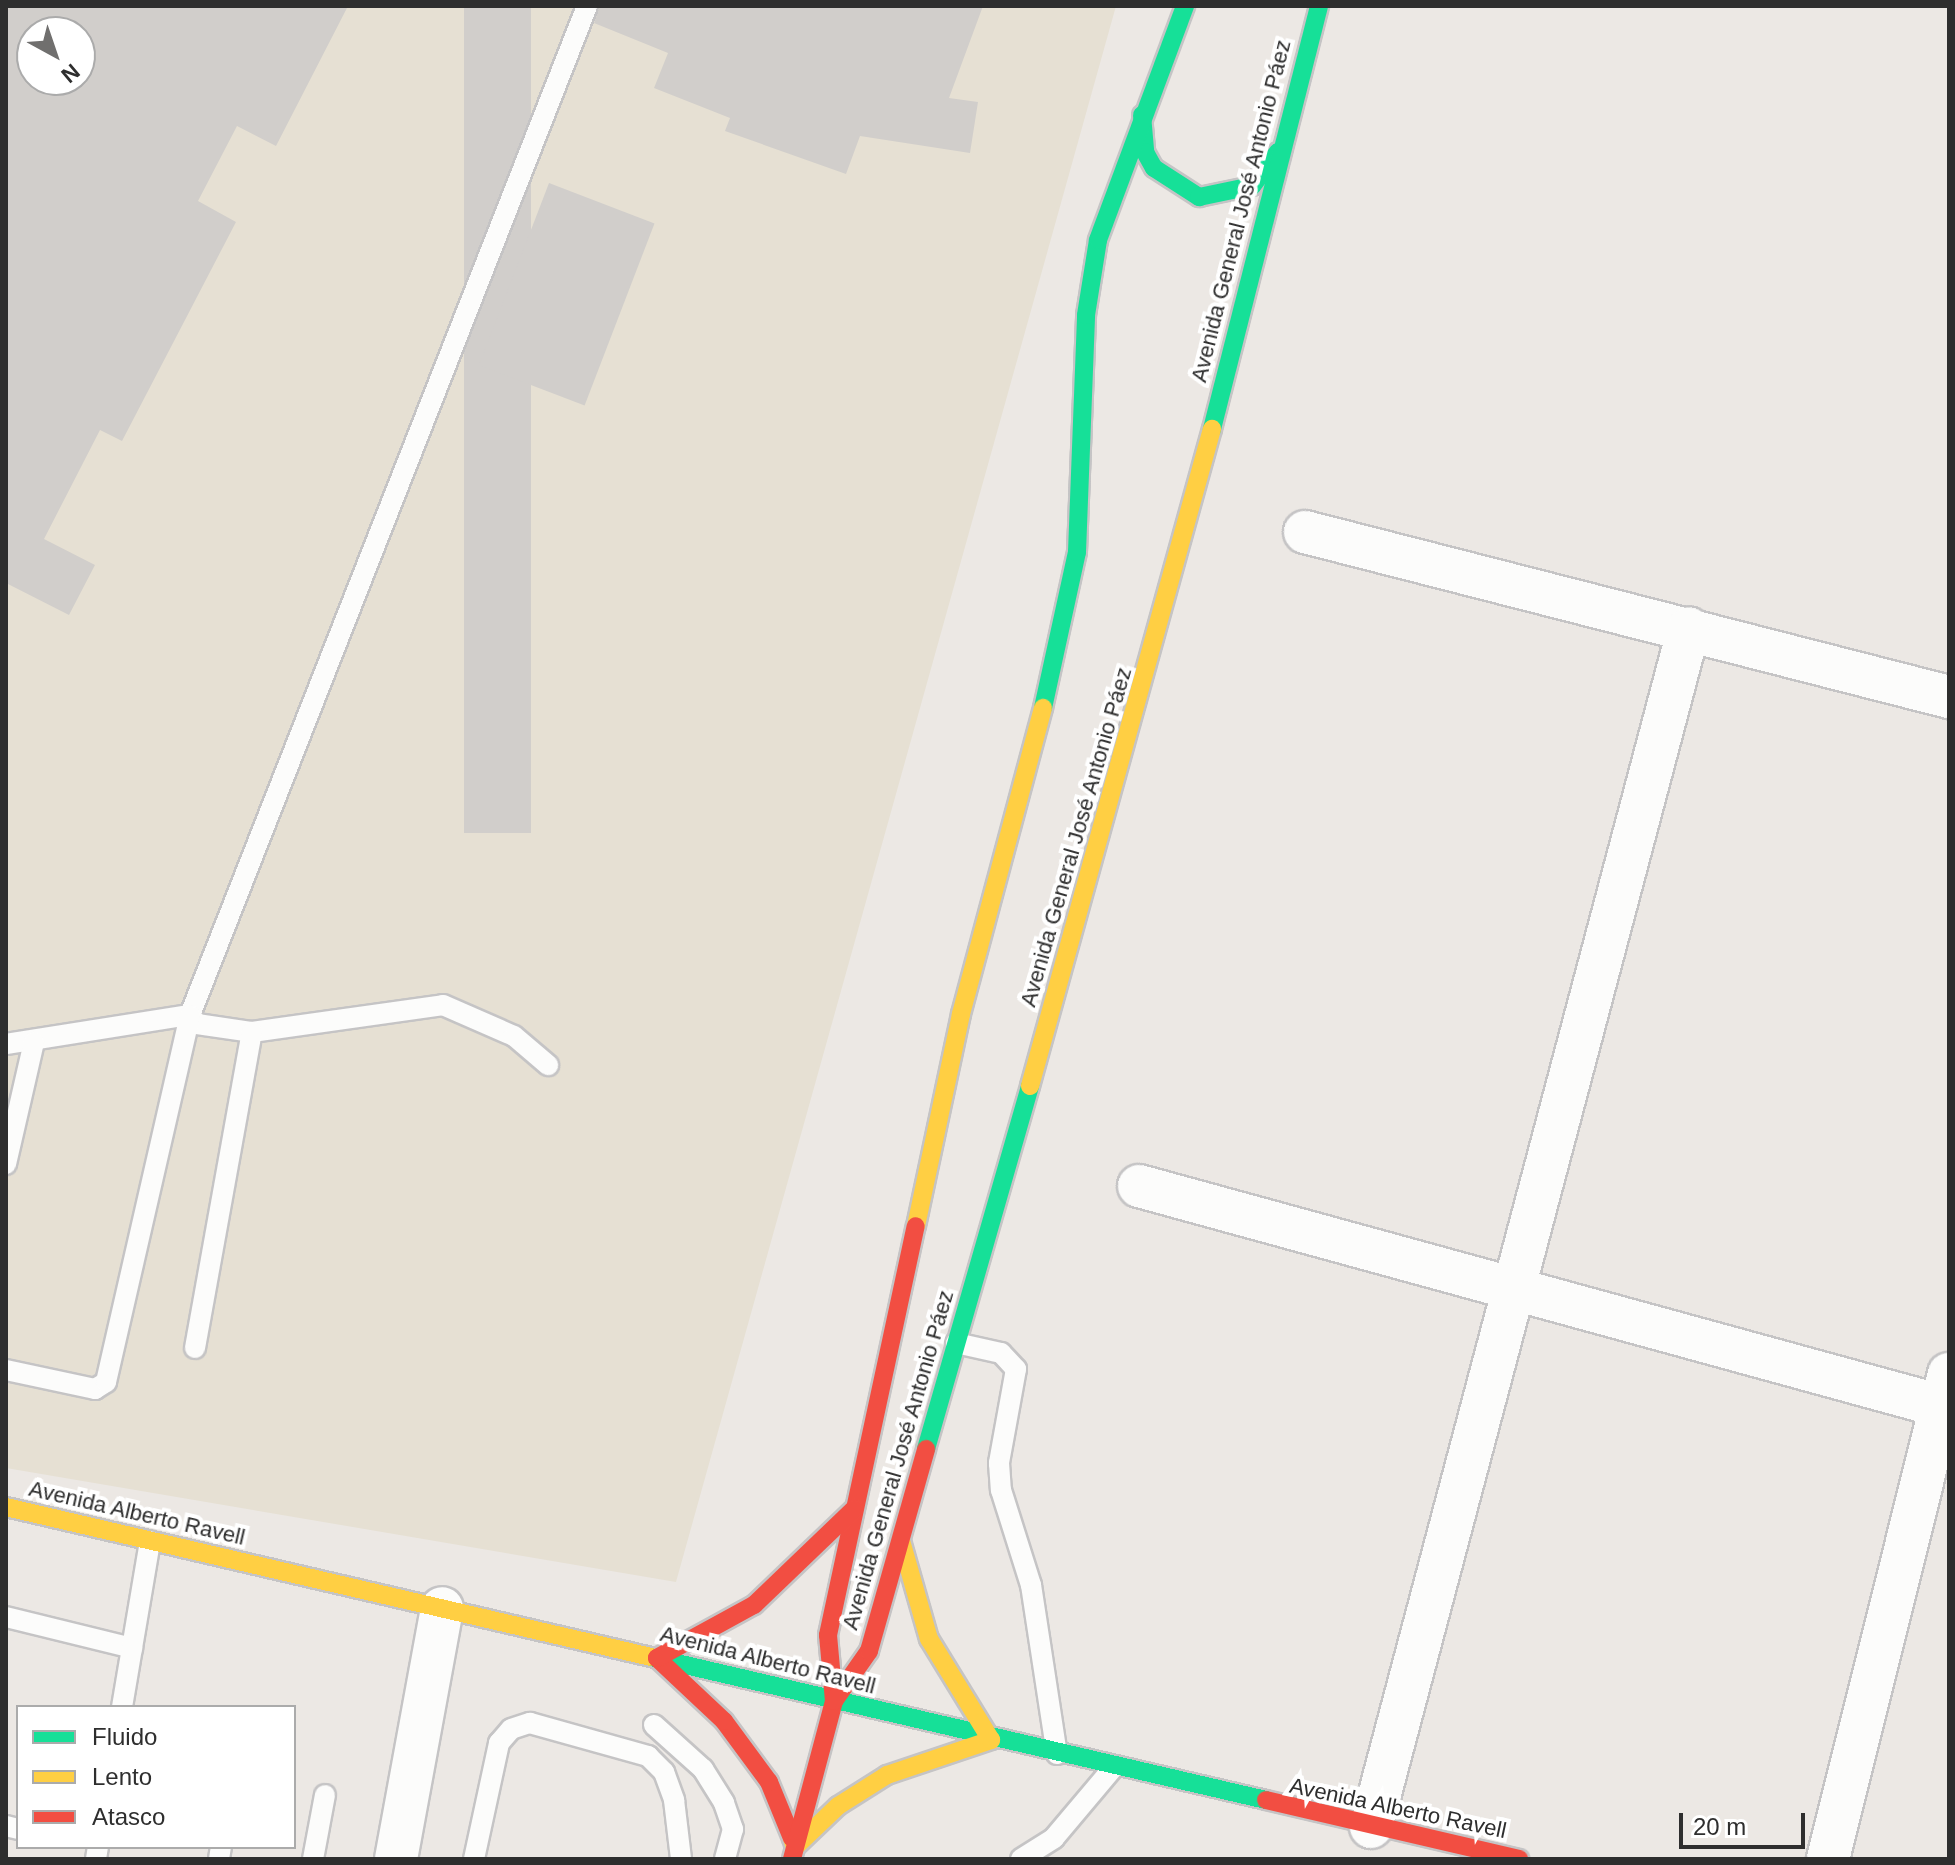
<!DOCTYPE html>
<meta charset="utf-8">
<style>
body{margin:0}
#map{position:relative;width:1955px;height:1865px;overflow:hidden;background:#ece8e4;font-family:Helvetica,sans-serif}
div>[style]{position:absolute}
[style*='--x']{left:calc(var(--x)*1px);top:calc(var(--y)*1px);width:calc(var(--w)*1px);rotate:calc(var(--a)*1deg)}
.education>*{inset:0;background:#e6e0d3}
.building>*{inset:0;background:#d1cecb;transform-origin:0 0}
.roads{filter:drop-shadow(2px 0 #c5c4c5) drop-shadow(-2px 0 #c5c4c5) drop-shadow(0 2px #c5c4c5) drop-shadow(0 -2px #c5c4c5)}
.lane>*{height:20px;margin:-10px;padding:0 10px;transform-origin:10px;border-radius:10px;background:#fcfcfb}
.street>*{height:42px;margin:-21px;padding:0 21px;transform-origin:21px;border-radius:21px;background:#fcfcfb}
.fast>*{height:18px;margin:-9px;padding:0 9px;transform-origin:9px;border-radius:9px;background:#16e098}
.slow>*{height:18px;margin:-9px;padding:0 9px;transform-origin:9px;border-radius:9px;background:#ffcf43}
.jam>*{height:18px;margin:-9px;padding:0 9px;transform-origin:9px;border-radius:9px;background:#f24e42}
span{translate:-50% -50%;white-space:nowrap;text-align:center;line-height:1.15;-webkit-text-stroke:8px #fff;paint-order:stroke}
.street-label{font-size:22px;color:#2e2e2e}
.frame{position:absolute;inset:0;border:8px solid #2e2e2e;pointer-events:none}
.legend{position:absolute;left:16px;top:1705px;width:280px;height:144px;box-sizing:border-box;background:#fff;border:2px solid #ababab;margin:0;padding:10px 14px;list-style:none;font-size:24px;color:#2e2e2e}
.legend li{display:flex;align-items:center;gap:16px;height:40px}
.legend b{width:40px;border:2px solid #ababab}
.north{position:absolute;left:16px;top:16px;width:80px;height:80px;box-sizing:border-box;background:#fff;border:2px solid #ababab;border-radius:50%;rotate:140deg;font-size:22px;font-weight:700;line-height:32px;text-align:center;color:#2e2e2e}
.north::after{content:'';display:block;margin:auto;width:28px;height:36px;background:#706f6e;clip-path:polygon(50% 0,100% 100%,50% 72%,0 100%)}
.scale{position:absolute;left:1679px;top:1813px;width:126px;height:36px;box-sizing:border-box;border:4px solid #2e2e2e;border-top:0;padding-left:10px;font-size:24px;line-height:28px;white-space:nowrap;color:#2e2e2e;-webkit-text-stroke:6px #fff;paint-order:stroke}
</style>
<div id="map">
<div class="education">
<div style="clip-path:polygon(evenodd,6px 6px,1116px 6px,676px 1582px,6px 1468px,6px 6px,32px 32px,80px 32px,80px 80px,32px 80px,32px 32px)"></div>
</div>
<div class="building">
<div style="clip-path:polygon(evenodd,6px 6px,348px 6px,276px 146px,237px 126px,198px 201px,236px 222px,122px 441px,100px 430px,44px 539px,95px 565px,69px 615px,6px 583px,6px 6px,32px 32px,80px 32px,80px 80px,32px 80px,32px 32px)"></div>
<div style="left:464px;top:6px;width:67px;height:827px"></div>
<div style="clip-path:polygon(600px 6px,983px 6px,949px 98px,978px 102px,970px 153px,860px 136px,846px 174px,725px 131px,730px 118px,654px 88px,668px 53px,594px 23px)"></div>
<div style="left:549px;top:183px;width:113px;height:195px;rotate:21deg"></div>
</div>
<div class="roads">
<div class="lane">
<div style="--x:190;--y:1015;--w:11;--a:52"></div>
<div style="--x:197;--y:1024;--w:56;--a:8.3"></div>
<div style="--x:252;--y:1032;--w:193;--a:-8"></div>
<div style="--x:443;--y:1005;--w:77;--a:23.6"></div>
<div style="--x:514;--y:1036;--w:45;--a:40.5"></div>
<div style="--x:6;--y:1044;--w:186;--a:-9"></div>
<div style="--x:190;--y:1015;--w:1084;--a:-68.52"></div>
<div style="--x:6;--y:1164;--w:125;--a:-77.1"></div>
<div style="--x:956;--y:1343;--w:46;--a:12.5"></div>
<div style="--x:1001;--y:1353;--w:22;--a:47"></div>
<div style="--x:1016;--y:1369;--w:96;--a:100.3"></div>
<div style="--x:999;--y:1463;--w:27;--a:86"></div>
<div style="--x:1001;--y:1490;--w:100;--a:72.5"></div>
<div style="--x:1031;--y:1585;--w:171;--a:81.3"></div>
<div style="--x:195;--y:1348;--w:321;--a:-79.8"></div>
<div style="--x:6;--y:1370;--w:91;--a:12.1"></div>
<div style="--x:95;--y:1389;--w:13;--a:-32"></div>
<div style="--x:106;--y:1382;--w:376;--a:-77.1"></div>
<div style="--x:6;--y:1617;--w:130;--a:13.8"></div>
<div style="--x:122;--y:1707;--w:168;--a:-80.4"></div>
<div style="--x:654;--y:1725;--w:66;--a:41.9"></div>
<div style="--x:703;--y:1769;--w:40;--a:58"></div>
<div style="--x:724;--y:1803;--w:28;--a:71"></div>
<div style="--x:733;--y:1829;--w:31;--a:105"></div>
<div style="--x:6;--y:1826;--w:12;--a:14"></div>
<div style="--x:96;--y:1859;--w:12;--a:-81"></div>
<div style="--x:219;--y:1859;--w:12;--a:-81"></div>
<div style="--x:313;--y:1859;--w:65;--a:-79.4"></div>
<div style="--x:474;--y:1859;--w:119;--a:-77.8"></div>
<div style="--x:499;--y:1743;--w:18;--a:-49"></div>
<div style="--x:511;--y:1729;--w:20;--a:-18"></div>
<div style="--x:530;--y:1723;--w:123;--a:15.6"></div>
<div style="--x:648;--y:1756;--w:23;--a:45"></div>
<div style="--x:664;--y:1772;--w:30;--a:70"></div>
<div style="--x:674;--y:1800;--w:59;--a:83.2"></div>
<div style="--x:1021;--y:1859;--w:39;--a:-32"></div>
<div style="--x:1054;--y:1838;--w:92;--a:-49.9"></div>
</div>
<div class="street">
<div style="--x:1305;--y:532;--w:665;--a:14.37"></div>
<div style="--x:1139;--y:1186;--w:832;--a:15.34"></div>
<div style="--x:1371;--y:1827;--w:1240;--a:-75.15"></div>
<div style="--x:396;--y:1859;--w:255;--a:-79.6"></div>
<div style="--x:1828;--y:1859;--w:500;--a:-76"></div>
</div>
<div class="fast">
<div style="--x:1142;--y:115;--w:37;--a:85"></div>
<div style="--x:1145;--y:152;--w:18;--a:61"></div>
<div style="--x:1154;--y:168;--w:54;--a:32.8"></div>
<div style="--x:1199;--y:197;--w:54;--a:-11.7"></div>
<div style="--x:1252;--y:186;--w:43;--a:-52.6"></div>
<div style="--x:1212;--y:429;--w:436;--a:-75.8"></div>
<div style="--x:1043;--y:708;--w:160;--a:-77.7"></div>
<div style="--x:1077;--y:552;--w:237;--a:-87.8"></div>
<div style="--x:1086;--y:315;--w:76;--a:-80.9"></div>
<div style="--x:1098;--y:240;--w:250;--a:-69.6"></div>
<div style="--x:926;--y:1449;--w:378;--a:-74"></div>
<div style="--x:651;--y:1657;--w:631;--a:13.09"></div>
</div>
<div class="slow">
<div style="--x:1030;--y:1086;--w:682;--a:-74.52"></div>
<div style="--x:916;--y:1226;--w:217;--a:-78"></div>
<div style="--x:961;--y:1014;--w:317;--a:-75"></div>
<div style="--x:6;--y:1507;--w:662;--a:13.09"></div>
<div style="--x:792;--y:1838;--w:9;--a:72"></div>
<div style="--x:795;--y:1847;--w:59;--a:-43.6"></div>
<div style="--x:838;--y:1806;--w:58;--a:-32.3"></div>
<div style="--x:887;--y:1775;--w:110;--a:-18.6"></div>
<div style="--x:991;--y:1740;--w:119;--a:-121.5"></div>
<div style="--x:929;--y:1639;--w:102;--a:-105.9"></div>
</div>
<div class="jam">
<div style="--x:834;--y:1701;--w:66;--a:-95.2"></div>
<div style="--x:828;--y:1635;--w:418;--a:-77.9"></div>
<div style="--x:1266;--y:1800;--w:260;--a:13.1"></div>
<div style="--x:792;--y:1838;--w:61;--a:-112.3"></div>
<div style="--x:769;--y:1782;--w:76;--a:-126.4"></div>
<div style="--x:724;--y:1721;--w:92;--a:-136.8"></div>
<div style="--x:657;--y:1658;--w:111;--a:-28.7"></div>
<div style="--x:754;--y:1605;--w:139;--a:-43.8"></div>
<div style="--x:792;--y:1859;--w:163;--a:-75.1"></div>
<div style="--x:834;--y:1701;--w:61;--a:-55"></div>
<div style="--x:869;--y:1651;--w:210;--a:-74.2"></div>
</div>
</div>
<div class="street-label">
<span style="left:1241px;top:211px;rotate:-76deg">Avenida General José Antonio Páez</span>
<span style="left:1076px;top:837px;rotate:-74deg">Avenida General José Antonio Páez</span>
<span style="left:898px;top:1460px;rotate:-74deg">Avenida General José Antonio Páez</span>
<span style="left:137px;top:1513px;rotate:13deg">Avenida Alberto Ravell</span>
<span style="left:768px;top:1660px;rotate:14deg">Avenida Alberto Ravell</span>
<span style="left:1398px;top:1808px;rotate:12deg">Avenida Alberto Ravell</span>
</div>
<div class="frame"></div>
<ul class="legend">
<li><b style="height:10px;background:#16e098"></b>Fluido</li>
<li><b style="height:10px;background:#ffcf43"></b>Lento</li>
<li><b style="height:10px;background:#f24e42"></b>Atasco</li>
</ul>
<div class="north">N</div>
<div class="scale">20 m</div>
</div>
